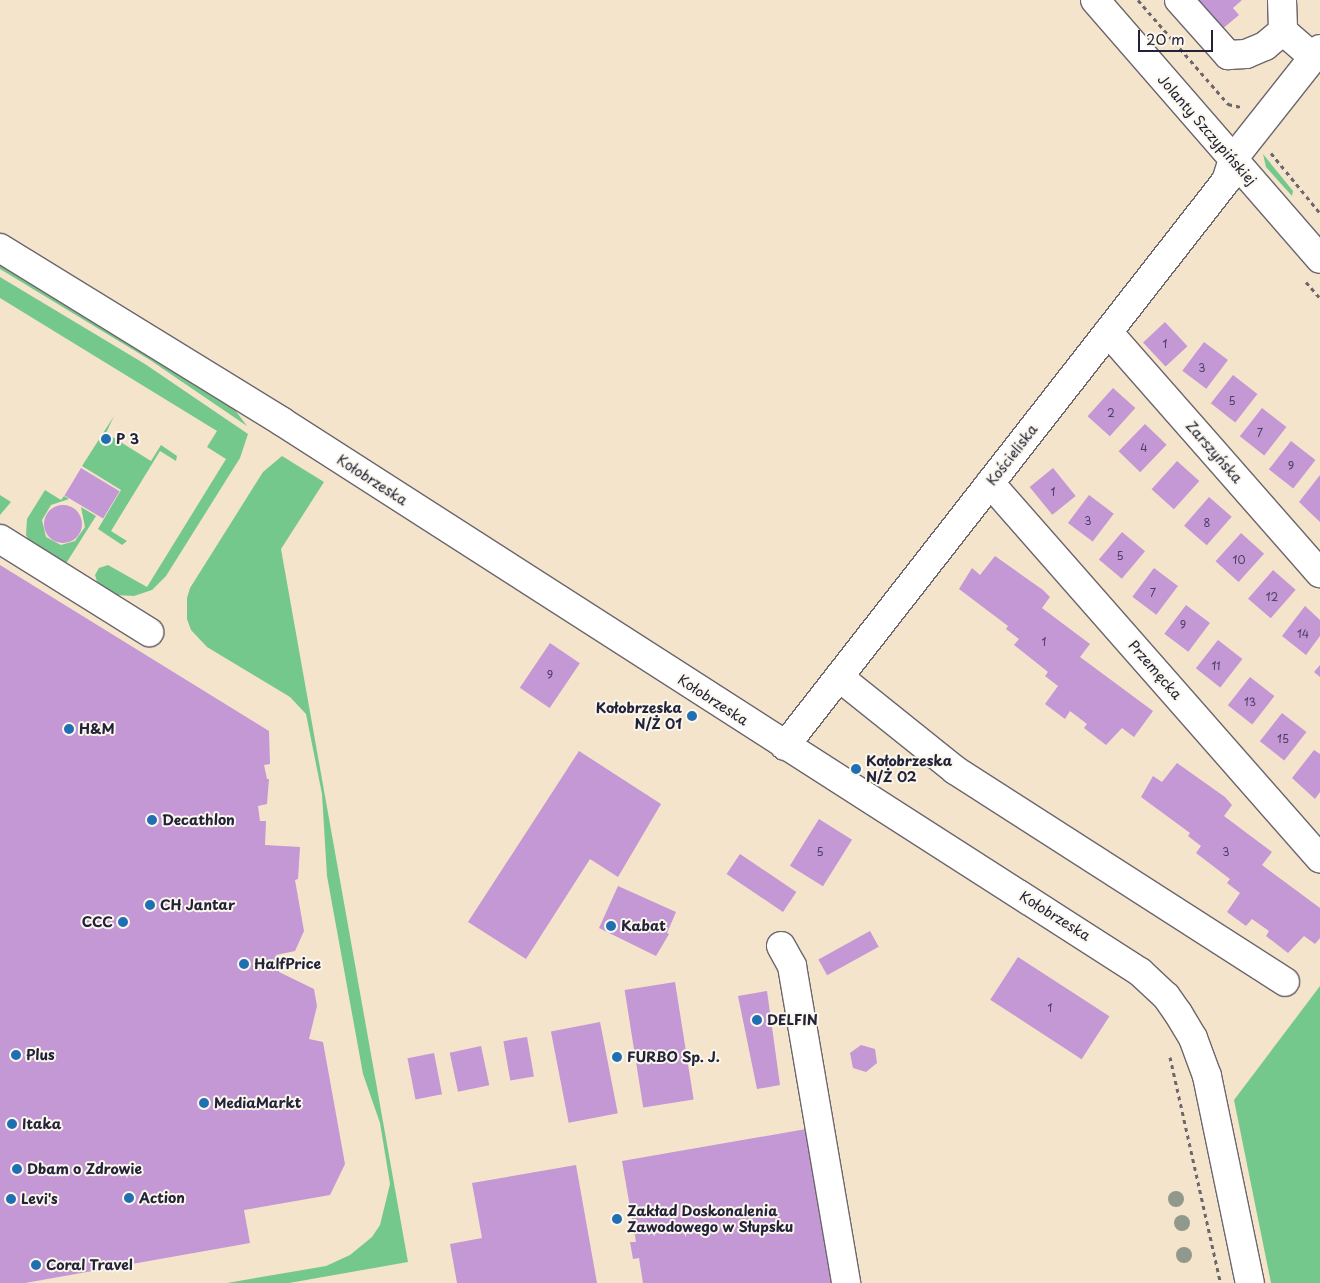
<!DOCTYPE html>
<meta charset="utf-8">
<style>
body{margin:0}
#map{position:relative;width:1320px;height:1283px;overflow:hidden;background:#f4e4cb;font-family:"Playpen Sans",sans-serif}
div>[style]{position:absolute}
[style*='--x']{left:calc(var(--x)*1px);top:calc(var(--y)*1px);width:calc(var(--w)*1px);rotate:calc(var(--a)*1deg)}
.green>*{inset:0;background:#75c88b}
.building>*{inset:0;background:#c497d5;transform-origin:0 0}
.round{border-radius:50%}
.path>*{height:3px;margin-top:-1.5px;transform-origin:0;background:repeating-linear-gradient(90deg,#6c666d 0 4px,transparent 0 8px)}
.roads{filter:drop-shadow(1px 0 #6c666d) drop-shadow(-1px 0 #6c666d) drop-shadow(0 1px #6c666d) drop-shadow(0 -1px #6c666d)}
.minor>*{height:28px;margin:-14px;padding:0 14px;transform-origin:14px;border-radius:14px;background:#fff}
.trees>*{width:16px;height:16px;margin:-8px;border-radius:50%;background:#90998b}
.dots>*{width:14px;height:14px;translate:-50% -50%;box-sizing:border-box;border:2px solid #fbf7ec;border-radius:50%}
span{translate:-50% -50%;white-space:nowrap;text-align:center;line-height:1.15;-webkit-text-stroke:4px #fbf7ec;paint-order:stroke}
.number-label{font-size:11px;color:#4a3f62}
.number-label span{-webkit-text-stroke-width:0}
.street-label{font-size:14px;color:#22223b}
.poi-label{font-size:14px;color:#22223b;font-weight:700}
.left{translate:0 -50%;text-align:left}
.right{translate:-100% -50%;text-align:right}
.scale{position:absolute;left:1138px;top:30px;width:75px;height:22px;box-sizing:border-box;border:2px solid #22223b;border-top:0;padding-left:6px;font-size:15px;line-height:18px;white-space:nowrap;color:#22223b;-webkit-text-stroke:4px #fbf7ec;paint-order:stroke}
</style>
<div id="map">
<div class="green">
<div style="clip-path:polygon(1263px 154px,1293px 191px,1292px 196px,1266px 167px)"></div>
<div style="clip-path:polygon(0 262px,232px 406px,247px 426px,150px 360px,0 269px)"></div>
<div style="clip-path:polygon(0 277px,145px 364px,248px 434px,240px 458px,166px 576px,152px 590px,134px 596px,116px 595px,98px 585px,95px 575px,99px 568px,108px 565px,147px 587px,226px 459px,207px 447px,217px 431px,0 298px)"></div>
<div style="clip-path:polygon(114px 416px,106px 433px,151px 461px,161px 445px,177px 456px,176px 461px,160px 451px,111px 531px,127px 541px,122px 545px,98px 529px,121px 490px,82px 466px)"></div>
<div style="clip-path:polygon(282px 456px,324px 482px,281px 549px,408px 1262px,289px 1283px,227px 1283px,326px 1266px,350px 1255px,372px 1237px,380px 1225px,390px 1184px,380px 1123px,363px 1074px,327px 876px,322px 794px,306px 714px,290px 697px,207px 647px,191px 630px,187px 619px,187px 598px,190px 588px,263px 472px)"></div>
<div style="clip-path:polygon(45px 490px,61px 500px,64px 496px,69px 499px,51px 505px,42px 520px,46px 537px,61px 545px,75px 541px,85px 527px,81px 507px,96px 516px,65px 565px,31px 544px,26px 535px,27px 519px)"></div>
<div style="clip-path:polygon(0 495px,11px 502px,0 515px)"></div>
<div style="clip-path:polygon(1320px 986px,1320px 1283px,1271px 1283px,1234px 1100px)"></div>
</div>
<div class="building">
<div style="clip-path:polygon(1197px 0,1242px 0,1233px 8px,1239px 15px,1221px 30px)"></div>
<div style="left:1165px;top:322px;width:33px;height:30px;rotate:47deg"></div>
<div style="left:1204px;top:342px;width:30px;height:36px;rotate:37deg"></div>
<div style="left:1233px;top:375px;width:31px;height:36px;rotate:38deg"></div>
<div style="left:1113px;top:388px;width:30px;height:38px;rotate:42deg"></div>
<div style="left:1262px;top:408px;width:31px;height:36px;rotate:38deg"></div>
<div style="left:1145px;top:424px;width:30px;height:38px;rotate:44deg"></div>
<div style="left:1291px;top:441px;width:31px;height:36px;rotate:38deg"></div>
<div style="left:1177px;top:461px;width:30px;height:38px;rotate:42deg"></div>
<div style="left:81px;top:468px;width:45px;height:32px;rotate:31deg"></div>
<div style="left:1053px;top:468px;width:36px;height:30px;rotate:51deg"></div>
<div style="clip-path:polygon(1320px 475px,1320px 522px,1299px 502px)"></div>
<div style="left:1089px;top:495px;width:31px;height:35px;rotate:37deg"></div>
<div style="left:1209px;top:497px;width:30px;height:38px;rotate:41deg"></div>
<div class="round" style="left:44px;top:505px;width:38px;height:38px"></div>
<div style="left:1122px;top:532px;width:30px;height:36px;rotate:40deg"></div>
<div style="left:1241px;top:533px;width:31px;height:38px;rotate:42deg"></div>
<div style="clip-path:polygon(995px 556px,1043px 590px,1050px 597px,1042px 608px,1090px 644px,1080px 657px,1153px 711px,1134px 737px,1122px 728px,1106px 745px,1084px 728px,1087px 724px,1070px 711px,1065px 719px,1045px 704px,1058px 686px,1045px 676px,1048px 672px,1014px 645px,1019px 639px,1006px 629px,1008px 626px,959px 589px,972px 568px,980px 575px)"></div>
<div style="clip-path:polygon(0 565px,269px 731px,270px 764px,264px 765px,267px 779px,269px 779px,267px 804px,258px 806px,260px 821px,266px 821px,265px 845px,300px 847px,298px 879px,295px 880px,304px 931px,295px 951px,276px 955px,279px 972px,314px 989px,317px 1006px,309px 1039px,323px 1042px,345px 1164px,330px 1195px,244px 1210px,250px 1243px,25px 1283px,0 1283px)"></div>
<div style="left:1154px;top:568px;width:30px;height:36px;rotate:37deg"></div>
<div style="left:1273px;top:570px;width:30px;height:38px;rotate:41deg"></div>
<div style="left:1186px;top:605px;width:30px;height:36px;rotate:37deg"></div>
<div style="clip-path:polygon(1305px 606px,1320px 620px,1320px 636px,1306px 655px,1282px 636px)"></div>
<div style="left:1218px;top:640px;width:31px;height:36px;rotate:38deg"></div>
<div style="left:550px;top:643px;width:36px;height:54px;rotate:34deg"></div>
<div style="clip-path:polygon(1320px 665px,1320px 677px,1314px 672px)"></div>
<div style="left:1250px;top:677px;width:31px;height:36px;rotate:38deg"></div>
<div style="left:1282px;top:713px;width:31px;height:36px;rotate:38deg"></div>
<div style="clip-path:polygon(1314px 750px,1320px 754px,1320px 792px,1315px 799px,1292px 778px)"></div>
<div style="clip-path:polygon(579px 751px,661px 804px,618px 877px,590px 859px,526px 959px,468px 922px)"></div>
<div style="clip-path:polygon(1177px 763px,1225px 797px,1232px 805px,1224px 816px,1272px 852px,1262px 865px,1320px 908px,1320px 938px,1315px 944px,1304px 936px,1288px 953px,1266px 936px,1269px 931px,1252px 919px,1246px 926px,1227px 912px,1240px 893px,1227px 883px,1230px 879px,1196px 853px,1201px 846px,1188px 836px,1190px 833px,1141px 797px,1153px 776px,1162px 782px)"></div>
<div style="left:819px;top:819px;width:39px;height:55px;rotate:32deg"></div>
<div style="left:740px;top:854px;width:68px;height:24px;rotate:34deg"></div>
<div style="clip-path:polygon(618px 886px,676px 912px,667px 933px,669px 934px,656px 956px,599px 928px)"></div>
<div style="left:870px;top:931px;width:18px;height:59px;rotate:61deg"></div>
<div style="left:1018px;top:957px;width:109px;height:51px;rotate:33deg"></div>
<div style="left:675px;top:982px;width:119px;height:51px;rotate:81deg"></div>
<div style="clip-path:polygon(767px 991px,780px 1085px,757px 1089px,738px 996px)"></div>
<div style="left:600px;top:1022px;width:93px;height:50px;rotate:79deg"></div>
<div style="left:527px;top:1037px;width:40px;height:24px;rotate:80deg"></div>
<div style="clip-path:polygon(861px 1045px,875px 1049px,877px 1063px,866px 1072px,853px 1068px,850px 1053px)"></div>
<div style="left:481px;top:1046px;width:40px;height:32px;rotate:78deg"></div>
<div style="left:434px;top:1053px;width:42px;height:27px;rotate:79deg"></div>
<div style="clip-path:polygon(812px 1128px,839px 1283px,643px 1283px,639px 1258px,633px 1259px,630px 1242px,636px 1242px,622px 1161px)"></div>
<div style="clip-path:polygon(576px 1165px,597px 1283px,457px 1283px,450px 1244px,482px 1238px,472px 1183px)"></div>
</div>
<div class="path">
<div style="--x:1138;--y:0;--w:138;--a:49.1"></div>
<div style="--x:1228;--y:104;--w:13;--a:13"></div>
<div style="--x:1271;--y:153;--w:77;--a:50.8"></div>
<div style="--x:1306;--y:282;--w:21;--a:49"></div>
<div style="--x:1170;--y:1057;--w:229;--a:77.4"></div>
</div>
<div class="roads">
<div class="minor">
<div style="--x:1095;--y:0;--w:343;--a:49"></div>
<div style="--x:1179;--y:0;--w:74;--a:48.3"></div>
<div style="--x:1228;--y:55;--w:18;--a:-3"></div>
<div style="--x:1246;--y:54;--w:21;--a:-23"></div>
<div style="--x:1265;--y:46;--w:23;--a:-40"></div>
<div style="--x:1283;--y:31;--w:40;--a:41"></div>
<div style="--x:1282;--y:0;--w:31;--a:88"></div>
<div style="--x:0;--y:248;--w:330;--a:31.6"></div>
<div style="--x:281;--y:421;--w:1021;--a:32.68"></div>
<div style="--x:1140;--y:972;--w:35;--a:43"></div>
<div style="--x:1166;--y:996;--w:21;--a:55"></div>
<div style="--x:1178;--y:1013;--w:29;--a:59"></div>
<div style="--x:1193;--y:1038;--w:40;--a:69.8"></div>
<div style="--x:1207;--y:1076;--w:211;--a:78.3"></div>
<div style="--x:1108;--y:332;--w:321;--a:48.7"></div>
<div style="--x:990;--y:483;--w:500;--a:48.7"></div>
<div style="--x:0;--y:539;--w:176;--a:32"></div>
<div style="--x:839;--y:677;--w:149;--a:38.7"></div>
<div style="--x:955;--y:770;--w:392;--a:32.7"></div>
<div style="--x:785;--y:746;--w:717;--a:-52.03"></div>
<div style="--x:1226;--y:181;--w:23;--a:-72"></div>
<div style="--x:1233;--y:159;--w:140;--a:-51.7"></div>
<div style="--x:781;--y:946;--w:23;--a:61"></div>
<div style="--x:792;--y:966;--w:322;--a:80.3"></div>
</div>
</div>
<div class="trees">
<div style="left:1176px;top:1199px"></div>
<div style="left:1182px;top:1223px"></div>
<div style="left:1184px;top:1255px"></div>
</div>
<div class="dots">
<div style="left:106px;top:439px;background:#1f6fb2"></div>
<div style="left:692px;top:716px;background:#1f6fb2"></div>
<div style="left:69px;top:729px;background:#1f6fb2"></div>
<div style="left:856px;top:769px;background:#1f6fb2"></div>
<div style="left:152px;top:820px;background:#1f6fb2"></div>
<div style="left:150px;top:905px;background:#1f6fb2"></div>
<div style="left:123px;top:922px;background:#1f6fb2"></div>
<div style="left:611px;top:926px;background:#1f6fb2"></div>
<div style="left:244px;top:964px;background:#1f6fb2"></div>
<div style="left:757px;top:1020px;background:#1f6fb2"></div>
<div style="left:16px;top:1055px;background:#1f6fb2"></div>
<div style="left:617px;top:1057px;background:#1f6fb2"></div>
<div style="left:204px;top:1103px;background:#1f6fb2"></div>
<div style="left:12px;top:1124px;background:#1f6fb2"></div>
<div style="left:17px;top:1169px;background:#1f6fb2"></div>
<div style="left:129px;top:1198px;background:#1f6fb2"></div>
<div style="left:11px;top:1199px;background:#1f6fb2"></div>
<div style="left:617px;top:1219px;background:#1f6fb2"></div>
<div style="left:36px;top:1265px;background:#1f6fb2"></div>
</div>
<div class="number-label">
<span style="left:1165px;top:344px">1</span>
<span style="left:1202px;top:368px">3</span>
<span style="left:1232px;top:401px">5</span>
<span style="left:1111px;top:413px">2</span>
<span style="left:1260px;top:433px">7</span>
<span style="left:1144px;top:448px">4</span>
<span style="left:1291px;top:466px">9</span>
<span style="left:1053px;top:492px">1</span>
<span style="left:1088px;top:521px">3</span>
<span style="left:1207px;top:523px">8</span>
<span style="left:1120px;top:556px">5</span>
<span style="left:1239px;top:560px">10</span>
<span style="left:1153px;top:593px">7</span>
<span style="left:1272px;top:597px">12</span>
<span style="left:1183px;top:625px">9</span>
<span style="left:1303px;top:634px">14</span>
<span style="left:1044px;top:642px">1</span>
<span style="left:1216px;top:666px">11</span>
<span style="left:550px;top:675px">9</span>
<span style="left:1250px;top:702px">13</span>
<span style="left:1283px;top:739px">15</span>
<span style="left:820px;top:852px">5</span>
<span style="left:1226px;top:852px">3</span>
<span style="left:1050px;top:1008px">1</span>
</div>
<div class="street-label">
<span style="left:1207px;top:130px;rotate:49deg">Jolanty Szczypińskiej</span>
<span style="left:1214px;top:452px;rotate:49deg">Zarszyńska</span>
<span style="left:1012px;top:455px;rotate:-52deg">Kościeliska</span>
<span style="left:372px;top:480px;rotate:33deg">Kołobrzeska</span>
<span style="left:1155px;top:670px;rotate:49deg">Przemęcka</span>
<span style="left:713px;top:700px;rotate:33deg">Kołobrzeska</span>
<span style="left:1055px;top:916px;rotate:32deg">Kołobrzeska</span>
</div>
<div class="poi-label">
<span class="left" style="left:116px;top:439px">P 3</span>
<span class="right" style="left:682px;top:716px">Kołobrzeska<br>N/Ż 01</span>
<span class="left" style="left:79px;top:729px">H&amp;M</span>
<span class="left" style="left:866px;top:769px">Kołobrzeska<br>N/Ż 02</span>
<span class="left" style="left:162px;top:820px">Decathlon</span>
<span class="left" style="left:160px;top:905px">CH Jantar</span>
<span class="right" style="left:113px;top:922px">CCC</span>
<span class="left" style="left:621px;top:926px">Kabat</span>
<span class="left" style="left:254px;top:964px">HalfPrice</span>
<span class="left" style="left:767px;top:1020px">DELFIN</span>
<span class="left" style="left:26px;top:1055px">Plus</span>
<span class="left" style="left:627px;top:1057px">FURBO Sp. J.</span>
<span class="left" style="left:214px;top:1103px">MediaMarkt</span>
<span class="left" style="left:22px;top:1124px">Itaka</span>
<span class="left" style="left:27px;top:1169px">Dbam o Zdrowie</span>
<span class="left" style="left:139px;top:1198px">Action</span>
<span class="left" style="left:21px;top:1199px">Levi's</span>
<span class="left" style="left:627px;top:1219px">Zakład Doskonalenia<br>Zawodowego w Słupsku</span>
<span class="left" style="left:46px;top:1265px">Coral Travel</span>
</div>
<div class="scale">20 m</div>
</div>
